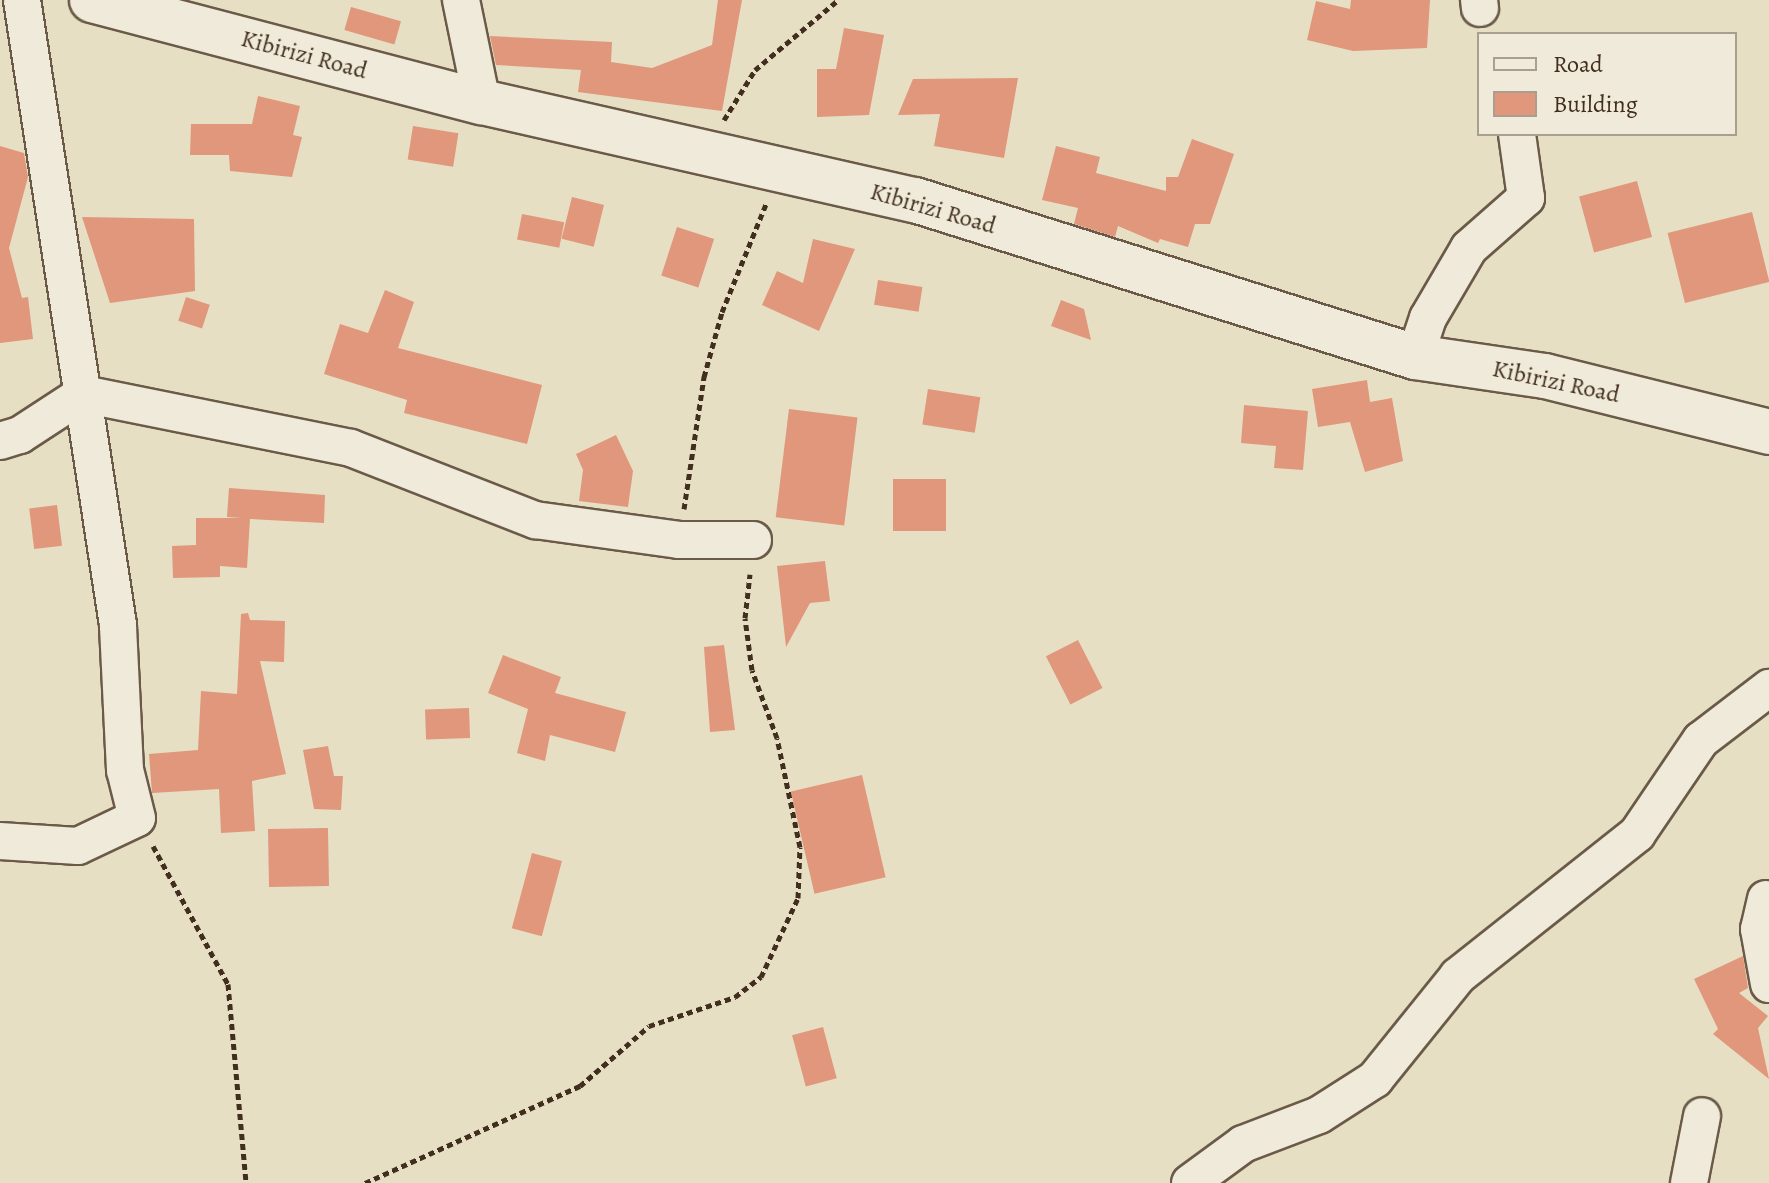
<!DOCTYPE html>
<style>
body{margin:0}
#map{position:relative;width:1769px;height:1183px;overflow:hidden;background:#e6dfc4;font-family:Alegreya,serif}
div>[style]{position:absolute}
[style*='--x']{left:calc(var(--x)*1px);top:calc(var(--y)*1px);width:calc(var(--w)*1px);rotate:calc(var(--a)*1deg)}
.building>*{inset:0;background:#e0977b;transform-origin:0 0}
.path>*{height:5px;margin-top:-2.5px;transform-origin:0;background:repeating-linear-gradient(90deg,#422e1e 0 6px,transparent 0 10px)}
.roads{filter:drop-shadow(2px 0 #6b5a48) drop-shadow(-2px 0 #6b5a48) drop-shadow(0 2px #6b5a48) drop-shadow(0 -2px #6b5a48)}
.street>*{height:36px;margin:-18px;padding:0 18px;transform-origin:18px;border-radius:18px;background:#efead9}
.secondary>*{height:44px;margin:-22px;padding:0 22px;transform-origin:22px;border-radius:22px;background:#efead9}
span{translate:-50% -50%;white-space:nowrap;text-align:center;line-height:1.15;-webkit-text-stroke:6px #efead9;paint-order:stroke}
.street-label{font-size:24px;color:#422e1e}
.legend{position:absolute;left:1477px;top:32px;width:260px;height:104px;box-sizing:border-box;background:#efead9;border:2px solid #aa9f8e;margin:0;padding:10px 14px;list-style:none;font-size:24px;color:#422e1e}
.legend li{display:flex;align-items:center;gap:16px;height:40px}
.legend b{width:40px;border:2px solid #aa9f8e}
</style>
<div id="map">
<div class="building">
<div style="clip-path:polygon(718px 0,742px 0,722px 111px,578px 92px,581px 70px,496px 65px,490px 36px,612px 42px,611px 62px,652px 68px,712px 45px)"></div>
<div style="clip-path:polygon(1351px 0,1430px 0,1427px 48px,1353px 51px,1307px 40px,1316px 1px,1350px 9px)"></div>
<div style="left:351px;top:7px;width:52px;height:24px;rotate:16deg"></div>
<div style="clip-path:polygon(844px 28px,884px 35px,869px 115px,817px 117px,817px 69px,836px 69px)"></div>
<div style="clip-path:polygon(1018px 78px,1004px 158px,934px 146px,940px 114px,898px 115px,913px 79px)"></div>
<div style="clip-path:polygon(258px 96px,300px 106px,293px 135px,302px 137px,292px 177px,230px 171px,229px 155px,190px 155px,191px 124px,252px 124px)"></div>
<div style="left:413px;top:126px;width:46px;height:34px;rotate:9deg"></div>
<div style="clip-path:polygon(1192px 139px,1234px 154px,1210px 224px,1195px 224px,1188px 247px,1160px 239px,1158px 243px,1118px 226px,1115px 237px,1074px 224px,1078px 208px,1042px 200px,1056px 146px,1100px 157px,1096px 173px,1166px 191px,1166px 177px,1178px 177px)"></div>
<div style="clip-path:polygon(0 146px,24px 153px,28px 177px,9px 248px,22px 298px,28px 297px,33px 339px,0 343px)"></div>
<div style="left:1637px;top:181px;width:58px;height:60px;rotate:75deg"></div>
<div style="left:572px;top:197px;width:33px;height:43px;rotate:14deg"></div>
<div style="left:1752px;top:212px;width:72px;height:87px;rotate:76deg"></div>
<div style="left:522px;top:214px;width:43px;height:26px;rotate:11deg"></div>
<div style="clip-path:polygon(82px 217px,194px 219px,195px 291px,110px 303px)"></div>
<div style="left:677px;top:227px;width:39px;height:51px;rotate:18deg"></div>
<div style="clip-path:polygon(813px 239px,855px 249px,819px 331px,762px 305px,777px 271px,803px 283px)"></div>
<div style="left:878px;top:280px;width:45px;height:25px;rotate:9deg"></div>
<div style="clip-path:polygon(385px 290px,414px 302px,398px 348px,542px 385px,527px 444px,404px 413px,407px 400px,324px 374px,340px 324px,368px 333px)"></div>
<div style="left:186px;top:297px;width:25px;height:25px;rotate:18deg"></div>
<div style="clip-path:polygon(1061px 300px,1084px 309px,1091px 340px,1051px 326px)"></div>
<div style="clip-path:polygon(1367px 380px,1370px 402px,1392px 398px,1403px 461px,1365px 472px,1350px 422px,1318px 427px,1312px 389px)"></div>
<div style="left:928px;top:389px;width:53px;height:36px;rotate:9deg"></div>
<div style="clip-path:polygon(1244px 405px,1308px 411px,1303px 470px,1274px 468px,1276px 446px,1241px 443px)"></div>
<div style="left:789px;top:409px;width:69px;height:109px;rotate:7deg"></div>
<div style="clip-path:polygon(616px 435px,633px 471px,628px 507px,579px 501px,583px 470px,576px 454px)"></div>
<div style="left:893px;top:479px;width:53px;height:52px"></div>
<div style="clip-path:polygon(229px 488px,325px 495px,324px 523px,250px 519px,247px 568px,220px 566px,220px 577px,173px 578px,172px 546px,196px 545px,196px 518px,242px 518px,227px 517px)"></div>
<div style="left:57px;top:505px;width:41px;height:28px;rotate:83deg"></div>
<div style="clip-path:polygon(825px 561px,830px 601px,810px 603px,786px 647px,777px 566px)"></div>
<div style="clip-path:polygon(248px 613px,250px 620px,285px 621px,284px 662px,260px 661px,286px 774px,252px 781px,255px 831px,221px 833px,219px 789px,152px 793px,149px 754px,198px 750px,201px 691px,237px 694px,241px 614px)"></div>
<div style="left:1078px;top:640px;width:54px;height:36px;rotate:63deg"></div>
<div style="clip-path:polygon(724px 645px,735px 730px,710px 732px,704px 647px)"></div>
<div style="clip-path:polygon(503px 655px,561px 677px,555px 693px,626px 712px,615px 752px,550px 735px,545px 761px,517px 753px,528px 709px,488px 693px)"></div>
<div style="left:469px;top:708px;width:30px;height:44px;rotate:88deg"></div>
<div style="clip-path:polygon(328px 746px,334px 776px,343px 776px,341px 810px,314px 809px,303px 750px)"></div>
<div style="left:862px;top:775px;width:105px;height:73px;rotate:77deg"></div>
<div style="left:328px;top:828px;width:58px;height:60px;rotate:89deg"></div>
<div style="left:532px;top:853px;width:31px;height:78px;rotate:15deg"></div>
<div style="clip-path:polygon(1743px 956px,1748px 988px,1739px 993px,1768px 1016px,1758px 1028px,1769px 1079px,1713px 1034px,1718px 1029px,1694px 979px)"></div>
<div style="left:823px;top:1027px;width:53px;height:32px;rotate:75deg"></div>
</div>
<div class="path">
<div style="--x:724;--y:120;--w:59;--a:-58.2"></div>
<div style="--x:755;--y:70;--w:109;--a:-40.1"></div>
<div style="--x:684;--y:509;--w:134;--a:-81.4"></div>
<div style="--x:704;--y:377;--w:67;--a:-74.5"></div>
<div style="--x:722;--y:312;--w:117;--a:-67.8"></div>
<div style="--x:153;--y:846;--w:157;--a:61.5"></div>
<div style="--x:228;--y:984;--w:200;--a:84.8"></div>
<div style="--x:365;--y:1183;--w:236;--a:-24.3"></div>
<div style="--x:580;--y:1086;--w:91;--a:-41"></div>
<div style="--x:649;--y:1026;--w:91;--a:-18.6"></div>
<div style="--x:735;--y:997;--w:33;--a:-38"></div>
<div style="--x:761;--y:977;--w:87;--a:-64.9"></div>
<div style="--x:798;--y:898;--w:51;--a:-87.8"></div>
<div style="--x:800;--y:847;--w:111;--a:-101.9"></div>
<div style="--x:777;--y:738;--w:72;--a:-110.2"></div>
<div style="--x:752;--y:670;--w:52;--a:-97.7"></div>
<div style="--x:745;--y:618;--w:44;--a:-83.5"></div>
</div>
<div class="roads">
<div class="street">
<div style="--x:461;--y:0;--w:104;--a:78.4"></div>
<div style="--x:1479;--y:0;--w:8;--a:83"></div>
<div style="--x:1415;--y:357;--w:41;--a:-71.6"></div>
<div style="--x:1428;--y:318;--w:81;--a:-59.6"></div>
<div style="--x:1469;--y:248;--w:76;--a:-41.3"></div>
<div style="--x:1526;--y:198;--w:65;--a:-98"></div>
<div style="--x:0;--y:441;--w:21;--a:-17"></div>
<div style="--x:20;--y:435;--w:75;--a:-33.1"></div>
<div style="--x:83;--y:394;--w:273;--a:11.4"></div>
<div style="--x:351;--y:448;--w:198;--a:21.4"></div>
<div style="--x:535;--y:520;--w:145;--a:7.9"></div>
<div style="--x:679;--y:540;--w:74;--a:0"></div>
<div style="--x:0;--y:841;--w:78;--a:3.7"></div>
<div style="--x:78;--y:846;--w:65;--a:-25.4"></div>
<div style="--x:137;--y:818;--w:49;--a:-104"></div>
<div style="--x:125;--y:770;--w:145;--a:-92.8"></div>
<div style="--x:118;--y:625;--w:632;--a:-98.73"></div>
<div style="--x:1766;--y:899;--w:31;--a:103"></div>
<div style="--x:1759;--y:929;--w:56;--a:79.7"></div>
<div style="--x:1190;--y:1183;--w:66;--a:-36.3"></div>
<div style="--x:1243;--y:1144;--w:81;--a:-20.9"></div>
<div style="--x:1319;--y:1115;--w:67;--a:-32.7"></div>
<div style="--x:1375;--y:1079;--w:132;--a:-51.1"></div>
<div style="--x:1458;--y:976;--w:228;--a:-38.4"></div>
<div style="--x:1637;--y:834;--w:114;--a:-55.8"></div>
<div style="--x:1701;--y:740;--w:86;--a:-37.4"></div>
<div style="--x:1689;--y:1183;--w:68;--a:-79"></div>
</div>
<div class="secondary">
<div style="--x:92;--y:0;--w:403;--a:14.7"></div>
<div style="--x:482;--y:102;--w:444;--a:12.8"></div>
<div style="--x:915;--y:200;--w:524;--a:17.43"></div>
<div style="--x:1415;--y:357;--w:131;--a:8.3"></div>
<div style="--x:1545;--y:376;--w:231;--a:14"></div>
</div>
</div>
<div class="street-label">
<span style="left:304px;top:55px;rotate:15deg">Kibirizi Road</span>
<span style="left:933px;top:209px;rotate:16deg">Kibirizi Road</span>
<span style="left:1556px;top:382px;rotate:12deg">Kibirizi Road</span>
</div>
<ul class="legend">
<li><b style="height:10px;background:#efead9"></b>Road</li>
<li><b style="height:22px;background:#e0977b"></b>Building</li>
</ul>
</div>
